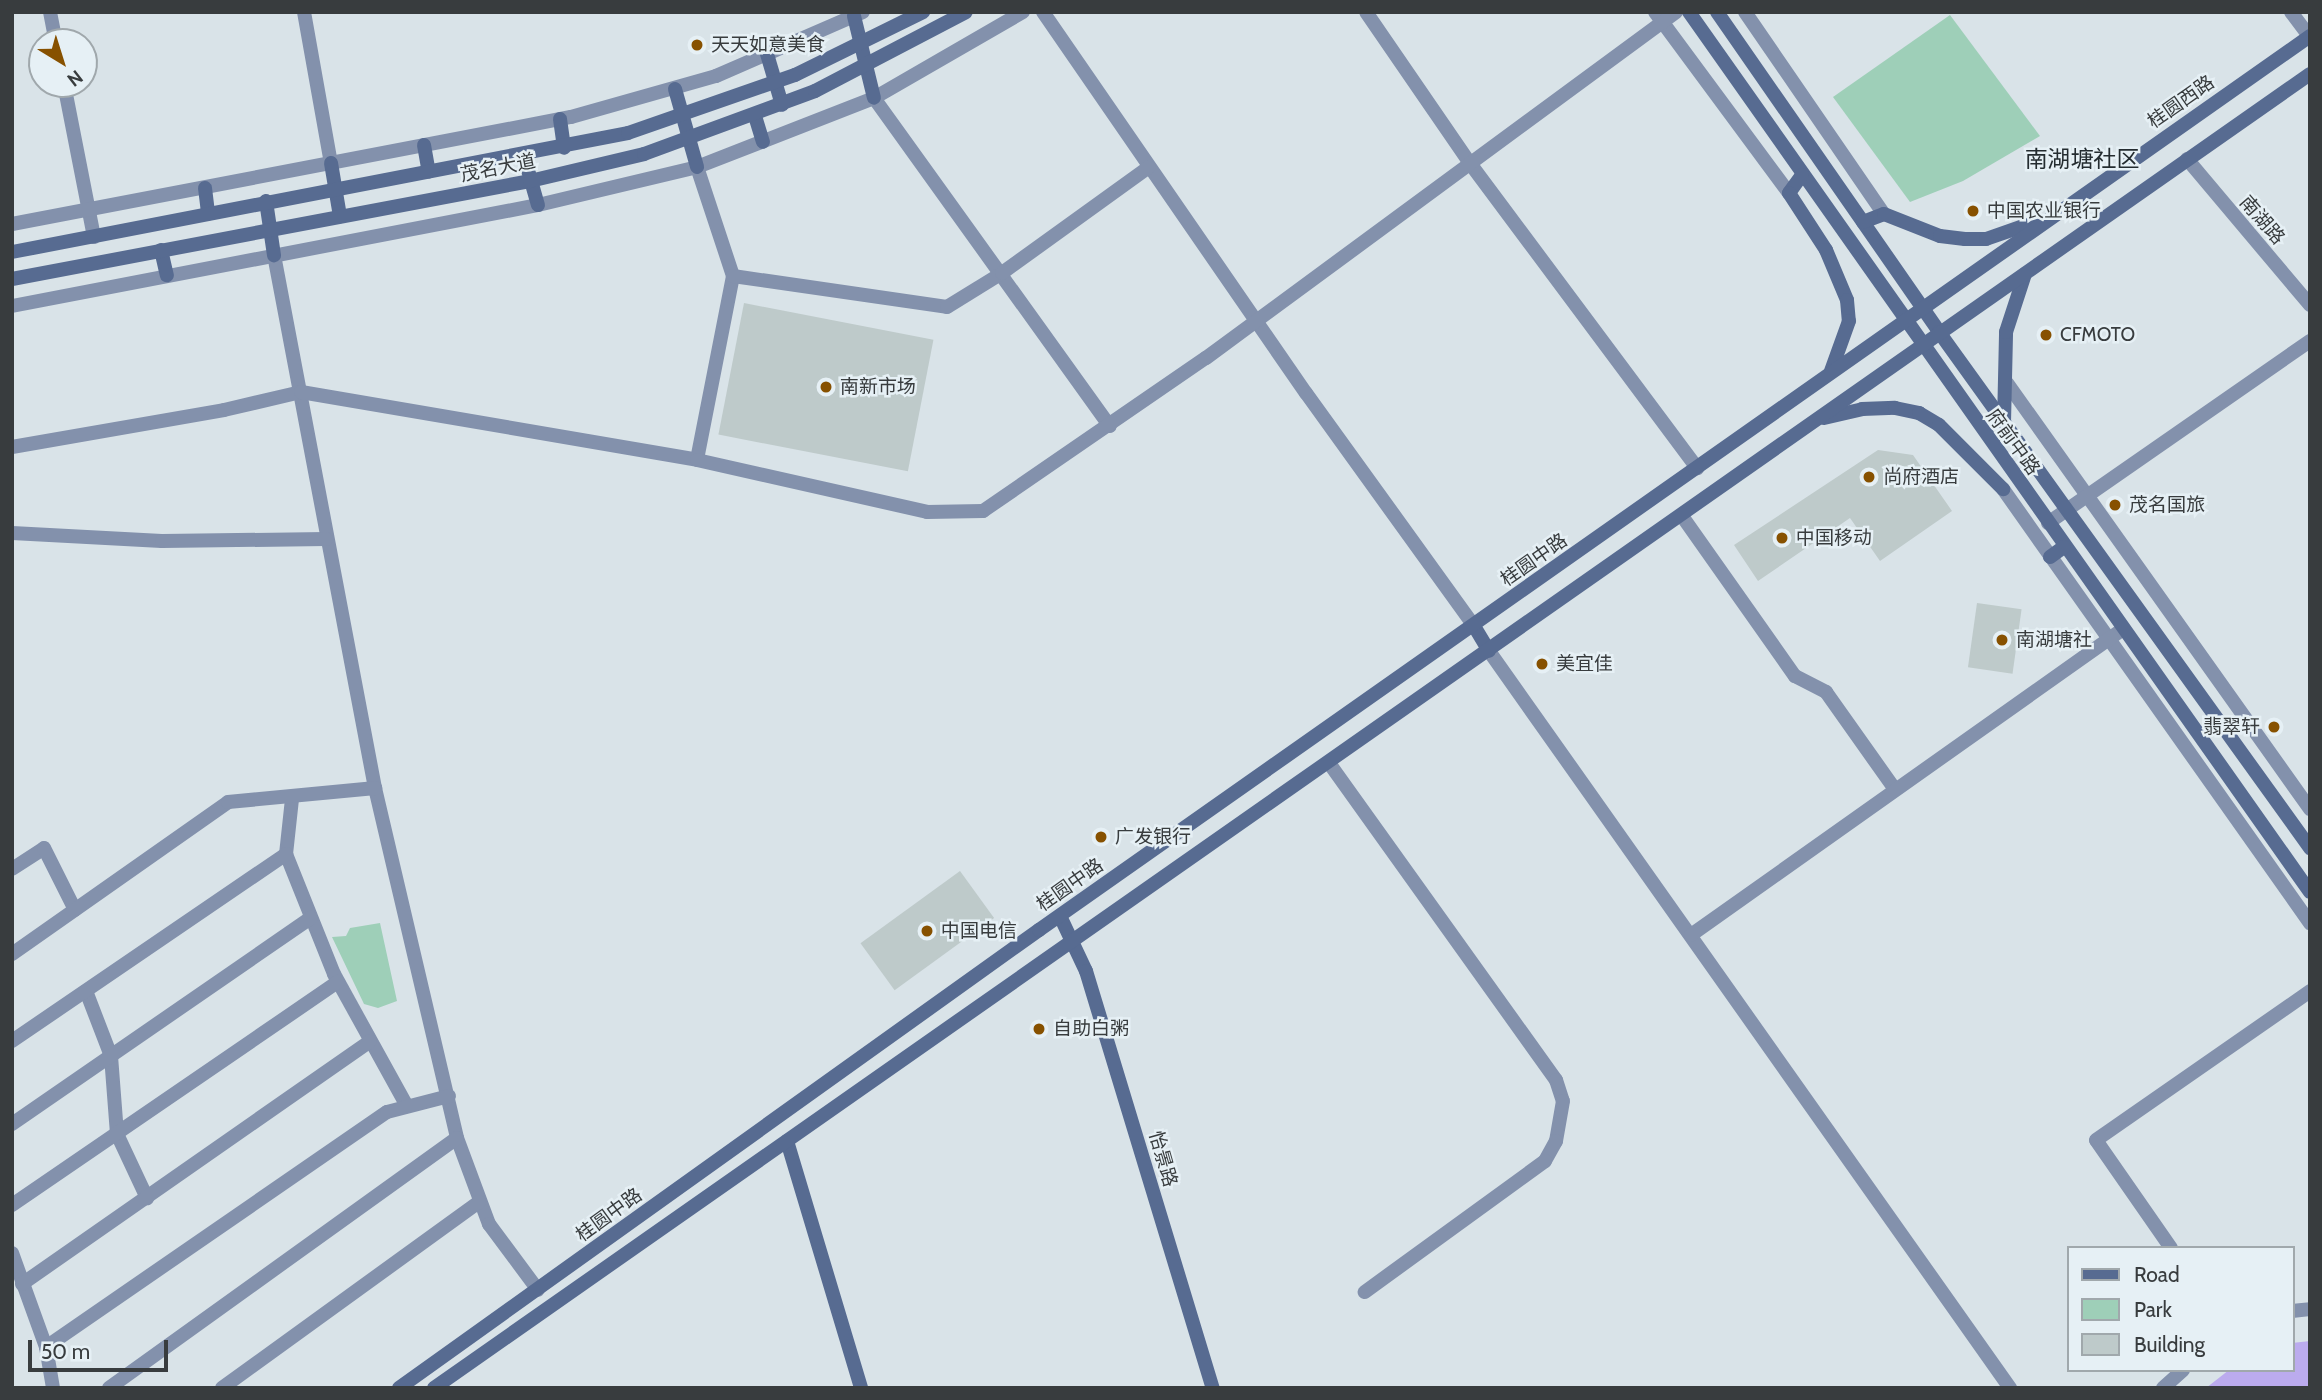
<!DOCTYPE html>
<meta charset="utf-8">
<style>
body{margin:0}
#map{position:relative;width:2322px;height:1400px;overflow:hidden;background:#d9e3e8;font-family:Cabin,"Noto Sans SC",sans-serif}
div>[style]{position:absolute}
[style*='--x']{left:calc(var(--x)*1px);top:calc(var(--y)*1px);width:calc(var(--w)*1px);rotate:calc(var(--a)*1deg)}
.green>*{inset:0;background:#9ecfb8}
.water>*{inset:0;background:#bbabee}
.building>*{inset:0;background:#becaca;transform-origin:0 0}
.street>*{height:14px;margin:-7px;padding:0 7px;transform-origin:7px;border-radius:7px;background:#8391ac}
.secondary>*{height:14px;margin:-7px;padding:0 7px;transform-origin:7px;border-radius:7px;background:#576b91}
.dots>*{width:19px;height:19px;translate:-50% -50%;box-sizing:border-box;border:4px solid #e6f0f5;border-radius:50%}
span{translate:-50% -50%;white-space:nowrap;text-align:center;line-height:1.15;-webkit-text-stroke:5px #e6f0f5;paint-order:stroke}
.poi-label{font-size:19px;color:#383c3e}
.left{translate:0 -50%;text-align:left}
.right{translate:-100% -50%;text-align:right}
.street-label{font-size:19px;color:#383c3e}
.quarter-label{font-size:23px;color:#242c30}
.frame{position:absolute;inset:0;border:14px solid #383c3e;pointer-events:none}
.legend{position:absolute;left:2067px;top:1246px;width:228px;height:126px;box-sizing:border-box;background:#e6f0f5;border:2px solid #a0a8ac;margin:0;padding:9px 12px;list-style:none;font-size:21px;color:#383c3e}
.legend li{display:flex;align-items:center;gap:14px;height:35px}
.legend b{width:35px;border:2px solid #a0a8ac}
.north{position:absolute;left:28px;top:28px;width:70px;height:70px;box-sizing:border-box;background:#e6f0f5;border:2px solid #a0a8ac;border-radius:50%;rotate:142deg;font-size:19px;font-weight:700;line-height:28px;text-align:center;color:#383c3e}
.north::after{content:'';display:block;margin:auto;width:24px;height:32px;background:#875100;clip-path:polygon(50% 0,100% 100%,50% 72%,0 100%)}
.scale{position:absolute;left:28px;top:1340px;width:140px;height:32px;box-sizing:border-box;border:4px solid #383c3e;border-top:0;padding-left:9px;font-size:21px;line-height:24px;white-space:nowrap;color:#383c3e;-webkit-text-stroke:5px #e6f0f5;paint-order:stroke}
</style>
<div id="map">
<div class="green">
<div style="clip-path:polygon(1950px 15px,2040px 136px,1963px 181px,1910px 202px,1833px 97px)"></div>
<div style="clip-path:polygon(380px 923px,397px 1001px,378px 1008px,364px 1004px,332px 937px,346px 936px,350px 928px)"></div>
</div>
<div class="water">
<div style="clip-path:polygon(2310px 1341px,2310px 1388px,2206px 1388px,2229px 1370px,2292px 1370px,2292px 1343px)"></div>
</div>
<div class="building">
<div style="left:744px;top:303px;width:193px;height:134px;rotate:11deg"></div>
<div style="clip-path:polygon(1878px 450px,1913px 455px,1952px 511px,1880px 561px,1850px 518px,1758px 581px,1734px 545px)"></div>
<div style="left:1977px;top:603px;width:45px;height:65px;rotate:8deg"></div>
<div style="left:960px;top:871px;width:58px;height:123px;rotate:54deg"></div>
</div>
<div class="street">
<div style="--x:50;--y:12;--w:31;--a:79"></div>
<div style="--x:304;--y:12;--w:153;--a:79.9"></div>
<div style="--x:1043;--y:12;--w:463;--a:55.4"></div>
<div style="--x:1306;--y:393;--w:287;--a:54.2"></div>
<div style="--x:1366;--y:12;--w:187;--a:55.5"></div>
<div style="--x:1472;--y:166;--w:377;--a:53.3"></div>
<div style="--x:1655;--y:12;--w:225;--a:53.5"></div>
<div style="--x:1745;--y:12;--w:245;--a:55.5"></div>
<div style="--x:2291;--y:12;--w:30;--a:53"></div>
<div style="--x:64;--y:84;--w:156;--a:78.9"></div>
<div style="--x:874;--y:98;--w:404;--a:54.3"></div>
<div style="--x:2187;--y:159;--w:191;--a:49.9"></div>
<div style="--x:697;--y:167;--w:115;--a:71.7"></div>
<div style="--x:733;--y:276;--w:187;--a:101.1"></div>
<div style="--x:12;--y:224;--w:569;--a:-10.84"></div>
<div style="--x:571;--y:117;--w:151;--a:-15.8"></div>
<div style="--x:716;--y:76;--w:160;--a:-23.5"></div>
<div style="--x:274;--y:255;--w:542;--a:79.27"></div>
<div style="--x:375;--y:788;--w:359;--a:76.8"></div>
<div style="--x:457;--y:1138;--w:92;--a:69.6"></div>
<div style="--x:489;--y:1224;--w:82;--a:53.4"></div>
<div style="--x:733;--y:276;--w:216;--a:8.2"></div>
<div style="--x:947;--y:307;--w:65;--a:-31.7"></div>
<div style="--x:1002;--y:273;--w:181;--a:-35.8"></div>
<div style="--x:12;--y:306;--w:536;--a:-10.87"></div>
<div style="--x:538;--y:205;--w:163;--a:-13.4"></div>
<div style="--x:697;--y:167;--w:190;--a:-21.3"></div>
<div style="--x:874;--y:98;--w:172;--a:-30"></div>
<div style="--x:2007;--y:383;--w:523;--a:54.58"></div>
<div style="--x:12;--y:447;--w:215;--a:-9.9"></div>
<div style="--x:224;--y:410;--w:79;--a:-13.2"></div>
<div style="--x:301;--y:392;--w:402;--a:9.7"></div>
<div style="--x:697;--y:460;--w:236;--a:12.7"></div>
<div style="--x:927;--y:512;--w:56;--a:-1"></div>
<div style="--x:983;--y:511;--w:270;--a:-34.5"></div>
<div style="--x:1206;--y:358;--w:584;--a:-36.36"></div>
<div style="--x:2003;--y:489;--w:532;--a:54.73"></div>
<div style="--x:1682;--y:516;--w:196;--a:54.8"></div>
<div style="--x:1795;--y:676;--w:35;--a:27"></div>
<div style="--x:1826;--y:692;--w:118;--a:54.7"></div>
<div style="--x:2048;--y:523;--w:319;--a:-34.8"></div>
<div style="--x:12;--y:533;--w:150;--a:3.1"></div>
<div style="--x:162;--y:541;--w:164;--a:-0.7"></div>
<div style="--x:1489;--y:651;--w:903;--a:54.74"></div>
<div style="--x:1329;--y:763;--w:390;--a:54.4"></div>
<div style="--x:1556;--y:1080;--w:22;--a:72"></div>
<div style="--x:1563;--y:1101;--w:41;--a:99.9"></div>
<div style="--x:1556;--y:1141;--w:23;--a:119"></div>
<div style="--x:1545;--y:1161;--w:223;--a:144"></div>
<div style="--x:292;--y:799;--w:55;--a:96.2"></div>
<div style="--x:286;--y:854;--w:129;--a:68.2"></div>
<div style="--x:334;--y:974;--w:151;--a:61.1"></div>
<div style="--x:12;--y:869;--w:38;--a:-33"></div>
<div style="--x:44;--y:848;--w:69;--a:63.4"></div>
<div style="--x:1691;--y:935;--w:529;--a:-35.31"></div>
<div style="--x:12;--y:954;--w:264;--a:-35.1"></div>
<div style="--x:228;--y:802;--w:148;--a:-5.4"></div>
<div style="--x:86;--y:991;--w:70;--a:69"></div>
<div style="--x:111;--y:1056;--w:78;--a:85.6"></div>
<div style="--x:117;--y:1134;--w:71;--a:64.9"></div>
<div style="--x:12;--y:1041;--w:332;--a:-34.3"></div>
<div style="--x:12;--y:1124;--w:363;--a:-34.6"></div>
<div style="--x:12;--y:1205;--w:395;--a:-34.4"></div>
<div style="--x:2171;--y:1248;--w:131;--a:-124.8"></div>
<div style="--x:2096;--y:1140;--w:261;--a:-34.8"></div>
<div style="--x:12;--y:1253;--w:100;--a:70.1"></div>
<div style="--x:46;--y:1347;--w:42;--a:80.3"></div>
<div style="--x:22;--y:1284;--w:424;--a:-34.9"></div>
<div style="--x:2292;--y:1311;--w:18;--a:-6"></div>
<div style="--x:46;--y:1347;--w:414;--a:-34.6"></div>
<div style="--x:387;--y:1112;--w:64;--a:-14.5"></div>
<div style="--x:109;--y:1388;--w:428;--a:-35.7"></div>
<div style="--x:222;--y:1388;--w:317;--a:-35.9"></div>
<div style="--x:2163;--y:1388;--w:27;--a:-42"></div>
</div>
<div class="secondary">
<div style="--x:1689;--y:12;--w:1077;--a:54.79"></div>
<div style="--x:1717;--y:12;--w:389;--a:55.2"></div>
<div style="--x:1939;--y:332;--w:636;--a:54.28"></div>
<div style="--x:854;--y:16;--w:84;--a:76.3"></div>
<div style="--x:767;--y:54;--w:53;--a:73.6"></div>
<div style="--x:675;--y:89;--w:81;--a:74.2"></div>
<div style="--x:755;--y:116;--w:27;--a:73"></div>
<div style="--x:560;--y:119;--w:29;--a:82"></div>
<div style="--x:424;--y:145;--w:27;--a:80"></div>
<div style="--x:524;--y:156;--w:51;--a:74.1"></div>
<div style="--x:331;--y:163;--w:54;--a:80.4"></div>
<div style="--x:1802;--y:175;--w:22;--a:126"></div>
<div style="--x:1789;--y:193;--w:68;--a:57"></div>
<div style="--x:1826;--y:250;--w:54;--a:67.2"></div>
<div style="--x:1847;--y:300;--w:21;--a:85"></div>
<div style="--x:1849;--y:321;--w:53;--a:109.8"></div>
<div style="--x:205;--y:188;--w:26;--a:83"></div>
<div style="--x:266;--y:201;--w:55;--a:81.6"></div>
<div style="--x:1863;--y:222;--w:22;--a:-21"></div>
<div style="--x:1884;--y:214;--w:60;--a:21.4"></div>
<div style="--x:1940;--y:236;--w:25;--a:7"></div>
<div style="--x:1965;--y:239;--w:21;--a:0"></div>
<div style="--x:1986;--y:239;--w:49;--a:-19.2"></div>
<div style="--x:161;--y:250;--w:26;--a:77"></div>
<div style="--x:12;--y:252;--w:627;--a:-10.93"></div>
<div style="--x:628;--y:133;--w:177;--a:-19.2"></div>
<div style="--x:795;--y:75;--w:143;--a:-26.2"></div>
<div style="--x:12;--y:279;--w:527;--a:-10.71"></div>
<div style="--x:530;--y:181;--w:117;--a:-13.3"></div>
<div style="--x:644;--y:154;--w:182;--a:-20.2"></div>
<div style="--x:815;--y:91;--w:170;--a:-27.6"></div>
<div style="--x:1824;--y:418;--w:39;--a:-13"></div>
<div style="--x:1862;--y:409;--w:33;--a:-2"></div>
<div style="--x:1895;--y:408;--w:25;--a:12"></div>
<div style="--x:1919;--y:413;--w:23;--a:31"></div>
<div style="--x:1939;--y:425;--w:91;--a:45"></div>
<div style="--x:2004;--y:423;--w:91;--a:-88.7"></div>
<div style="--x:2006;--y:332;--w:61;--a:-71.9"></div>
<div style="--x:2050;--y:557;--w:17;--a:-36"></div>
<div style="--x:1474;--y:626;--w:29;--a:59"></div>
<div style="--x:1060;--y:916;--w:61;--a:64.7"></div>
<div style="--x:1086;--y:971;--w:436;--a:73.1"></div>
<div style="--x:787;--y:1141;--w:258;--a:73.3"></div>
<div style="--x:399;--y:1388;--w:787;--a:-35.59"></div>
<div style="--x:1039;--y:930;--w:1554;--a:-35.12"></div>
<div style="--x:434;--y:1388;--w:2290;--a:-35.01"></div>
</div>
<div class="dots">
<div style="left:697px;top:45px;background:#875100"></div>
<div style="left:1973px;top:211px;background:#875100"></div>
<div style="left:2046px;top:335px;background:#875100"></div>
<div style="left:826px;top:387px;background:#875100"></div>
<div style="left:1869px;top:477px;background:#875100"></div>
<div style="left:2115px;top:505px;background:#875100"></div>
<div style="left:1782px;top:538px;background:#875100"></div>
<div style="left:2002px;top:640px;background:#875100"></div>
<div style="left:1542px;top:664px;background:#875100"></div>
<div style="left:2274px;top:727px;background:#875100"></div>
<div style="left:1101px;top:837px;background:#875100"></div>
<div style="left:927px;top:931px;background:#875100"></div>
<div style="left:1039px;top:1029px;background:#875100"></div>
</div>
<div class="poi-label">
<span class="left" style="left:711px;top:45px">天天如意美食</span>
<span class="left" style="left:1987px;top:211px">中国农业银行</span>
<span class="left" style="left:2060px;top:335px">CFMOTO</span>
<span class="left" style="left:840px;top:387px">南新市场</span>
<span class="left" style="left:1883px;top:477px">尚府酒店</span>
<span class="left" style="left:2129px;top:505px">茂名国旅</span>
<span class="left" style="left:1796px;top:538px">中国移动</span>
<span class="left" style="left:2016px;top:640px">南湖塘社</span>
<span class="left" style="left:1556px;top:664px">美宜佳</span>
<span class="right" style="left:2260px;top:727px">翡翠轩</span>
<span class="left" style="left:1115px;top:837px">广发银行</span>
<span class="left" style="left:941px;top:931px">中国电信</span>
<span class="left" style="left:1053px;top:1029px">自助白粥</span>
</div>
<div class="street-label">
<span style="left:2181px;top:102px;rotate:-35deg">桂圆西路</span>
<span style="left:498px;top:168px;rotate:-11deg">茂名大道</span>
<span style="left:2262px;top:220px;rotate:49deg">南湖路</span>
<span style="left:2013px;top:442px;rotate:54deg">府前中路</span>
<span style="left:1534px;top:560px;rotate:-35deg">桂圆中路</span>
<span style="left:1070px;top:885px;rotate:-35deg">桂圆中路</span>
<span style="left:1163px;top:1159px;rotate:74deg">怡景路</span>
<span style="left:609px;top:1215px;rotate:-36deg">桂圆中路</span>
</div>
<div class="quarter-label">
<span style="left:2082px;top:159px">南湖塘社区</span>
</div>
<div class="frame"></div>
<ul class="legend">
<li><b style="height:9px;background:#576b91"></b>Road</li>
<li><b style="height:19px;background:#9ecfb8"></b>Park</li>
<li><b style="height:19px;background:#becaca"></b>Building</li>
</ul>
<div class="north">N</div>
<div class="scale">50 m</div>
</div>
